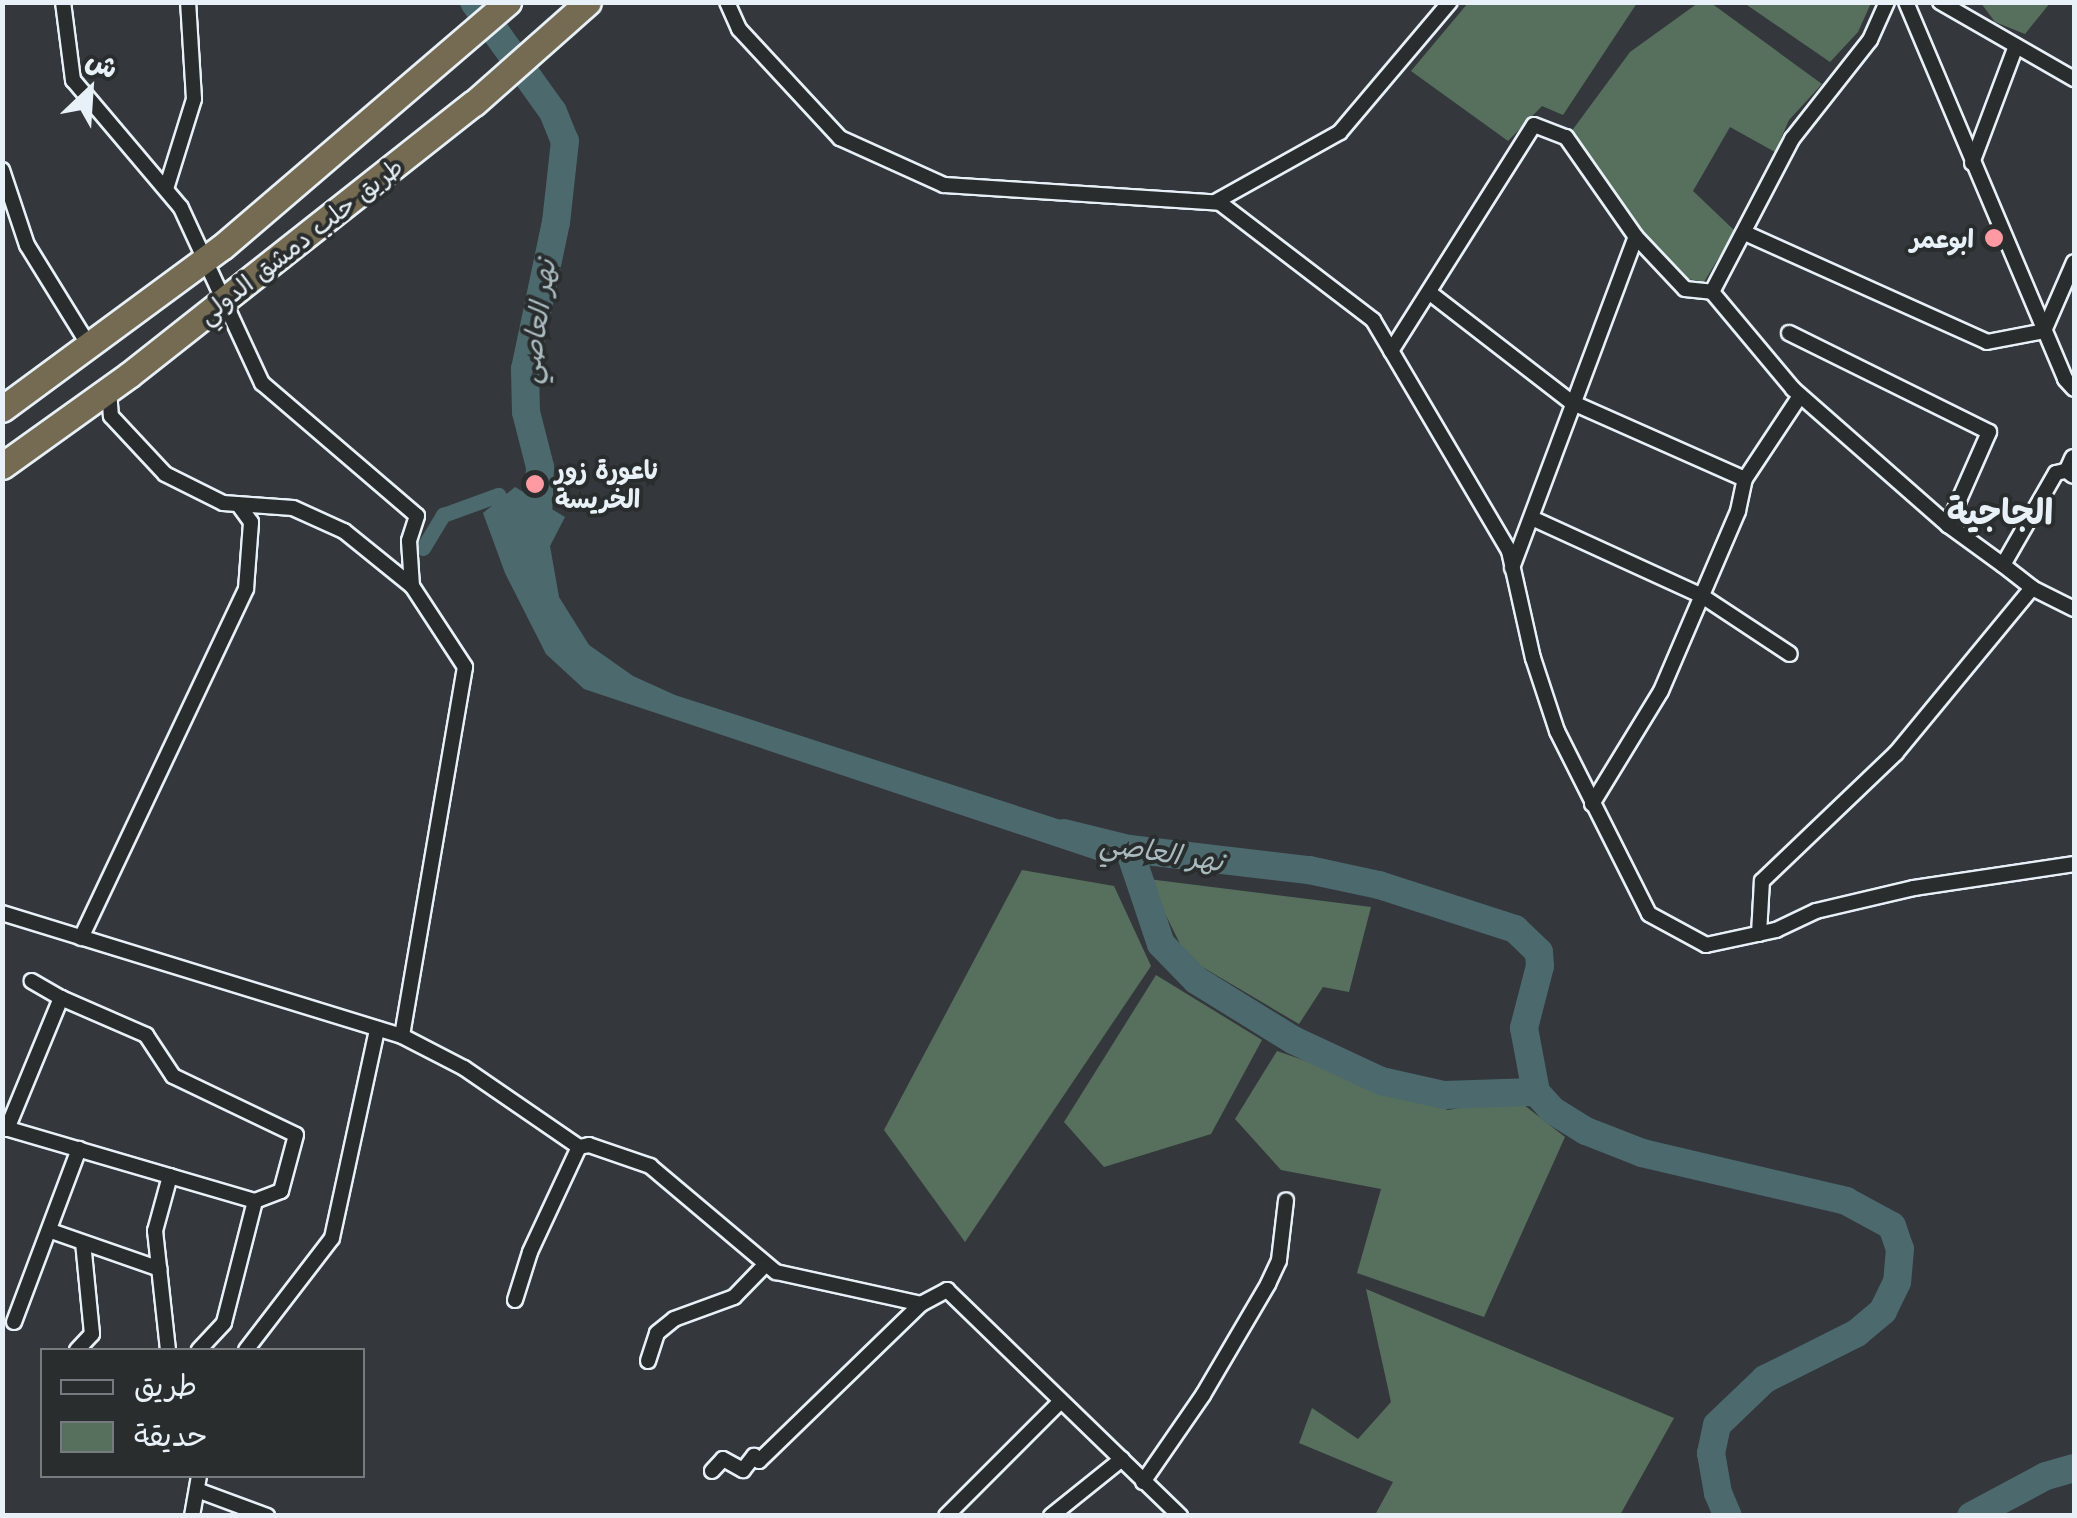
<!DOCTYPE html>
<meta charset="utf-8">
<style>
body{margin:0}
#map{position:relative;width:2077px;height:1518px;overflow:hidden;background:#34383d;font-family:"Playpen Sans","Playpen Sans Arabic",sans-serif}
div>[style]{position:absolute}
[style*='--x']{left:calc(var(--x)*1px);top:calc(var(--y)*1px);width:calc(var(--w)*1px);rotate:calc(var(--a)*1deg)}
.green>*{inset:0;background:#57705d}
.water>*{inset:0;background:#4c6a6d}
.canal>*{height:15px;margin:-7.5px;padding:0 7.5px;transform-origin:7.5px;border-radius:7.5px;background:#4c6a6d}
.river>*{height:28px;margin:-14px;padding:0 14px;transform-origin:14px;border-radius:14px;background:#4c6a6d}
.roads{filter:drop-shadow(2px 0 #e8f1f8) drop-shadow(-2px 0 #e8f1f8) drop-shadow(0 2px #e8f1f8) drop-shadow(0 -2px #e8f1f8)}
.minor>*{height:14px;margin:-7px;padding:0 7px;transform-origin:7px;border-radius:7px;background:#2a2d2e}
.tertiary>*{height:18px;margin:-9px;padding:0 9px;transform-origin:9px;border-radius:9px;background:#2a2d2e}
.motorway>*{height:25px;margin:-12.5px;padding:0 12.5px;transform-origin:12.5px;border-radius:12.5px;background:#746b52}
.dots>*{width:28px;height:28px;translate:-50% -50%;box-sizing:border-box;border:5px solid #2a2d2e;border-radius:50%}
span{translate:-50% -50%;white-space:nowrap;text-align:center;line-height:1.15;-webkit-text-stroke:8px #2a2d2e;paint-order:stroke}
.poi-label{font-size:25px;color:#e8f1f8;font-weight:700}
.right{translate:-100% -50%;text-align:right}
.left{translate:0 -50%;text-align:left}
.street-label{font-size:25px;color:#e8f1f8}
.water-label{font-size:28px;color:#aabbc0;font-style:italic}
.district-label{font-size:35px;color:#e8f1f8;font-weight:700}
.frame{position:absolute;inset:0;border:5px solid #e8f1f8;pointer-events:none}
.legend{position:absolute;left:40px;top:1348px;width:325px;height:130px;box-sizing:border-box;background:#2a2d2e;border:2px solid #767b7f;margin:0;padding:12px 18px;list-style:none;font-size:30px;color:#e8f1f8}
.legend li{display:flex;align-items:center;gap:20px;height:50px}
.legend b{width:50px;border:2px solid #767b7f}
.north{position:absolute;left:40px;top:40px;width:100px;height:100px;-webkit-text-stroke:8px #2a2d2e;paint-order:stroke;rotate:25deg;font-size:28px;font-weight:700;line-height:40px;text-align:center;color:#e8f1f8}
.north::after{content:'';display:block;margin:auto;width:35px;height:45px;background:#e8f1f8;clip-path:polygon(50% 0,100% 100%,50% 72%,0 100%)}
</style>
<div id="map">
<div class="green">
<div style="clip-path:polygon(1468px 3px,1468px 2px,1637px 3px,1563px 115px,1542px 106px,1508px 141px,1411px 71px)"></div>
<div style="clip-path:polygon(1698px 3px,1711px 3px,1822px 84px,1789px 120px,1775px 152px,1730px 127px,1693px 191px,1735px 231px,1704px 282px,1688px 279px,1647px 241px,1568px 136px,1630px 52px)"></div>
<div style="clip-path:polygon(1744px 3px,1871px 3px,1858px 32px,1830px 62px)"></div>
<div style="clip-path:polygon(1981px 3px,2050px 3px,2025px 34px,1995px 22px)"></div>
<div style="clip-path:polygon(1022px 870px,1114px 886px,1151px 966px,965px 1242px,884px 1130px)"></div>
<div style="clip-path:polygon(1148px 879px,1371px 907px,1349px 992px,1323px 987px,1299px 1024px,1187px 958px)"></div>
<div style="clip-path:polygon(1156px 975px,1262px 1040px,1211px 1134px,1104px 1167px,1064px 1122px)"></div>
<div style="clip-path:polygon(1277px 1051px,1448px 1110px,1515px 1098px,1565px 1137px,1484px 1317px,1357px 1273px,1381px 1189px,1281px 1170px,1235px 1119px)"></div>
<div style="clip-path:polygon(1366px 1289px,1674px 1418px,1620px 1515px,1375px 1515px,1393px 1482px,1299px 1443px,1312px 1408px,1358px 1439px,1391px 1402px)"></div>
</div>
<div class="water">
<div style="clip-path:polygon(515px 487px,565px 517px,550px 546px,559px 597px,589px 645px,633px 676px,675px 695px,1101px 833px,1096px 860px,584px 689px,546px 654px,505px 573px,483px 513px)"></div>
</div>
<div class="canal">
<div style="--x:423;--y:548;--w:39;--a:-59"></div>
<div style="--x:443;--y:515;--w:59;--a:-20"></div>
</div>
<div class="river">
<div style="--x:474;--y:2;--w:135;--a:54.3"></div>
<div style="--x:553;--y:112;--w:31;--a:68"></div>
<div style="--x:565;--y:141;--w:81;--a:96.3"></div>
<div style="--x:556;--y:222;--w:150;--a:101.9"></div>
<div style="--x:525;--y:369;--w:43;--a:88.7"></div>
<div style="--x:526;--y:412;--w:57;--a:75.7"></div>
<div style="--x:540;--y:467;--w:74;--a:92.3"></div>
<div style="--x:1064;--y:833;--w:67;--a:13.8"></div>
<div style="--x:1129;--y:849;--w:181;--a:6.7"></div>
<div style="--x:1309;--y:870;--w:72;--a:12.1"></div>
<div style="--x:1379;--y:885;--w:143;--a:17.9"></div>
<div style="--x:1515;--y:929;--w:33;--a:44"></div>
<div style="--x:1539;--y:952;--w:14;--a:86"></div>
<div style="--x:1540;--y:966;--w:64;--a:104.5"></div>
<div style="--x:1524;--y:1028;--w:65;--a:79.4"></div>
<div style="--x:1536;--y:1092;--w:24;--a:48"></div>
<div style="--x:1552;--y:1110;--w:40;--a:32"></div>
<div style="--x:1586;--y:1131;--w:60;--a:21.4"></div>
<div style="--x:1642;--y:1153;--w:210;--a:13.2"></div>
<div style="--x:1846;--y:1201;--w:52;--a:28.5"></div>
<div style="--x:1892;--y:1226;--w:24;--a:71"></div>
<div style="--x:1900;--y:1249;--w:33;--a:95"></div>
<div style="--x:1897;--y:1282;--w:32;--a:116"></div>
<div style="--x:1883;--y:1311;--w:34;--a:140"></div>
<div style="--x:1857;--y:1333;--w:103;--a:153.4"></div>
<div style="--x:1765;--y:1379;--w:66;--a:136.2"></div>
<div style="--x:1717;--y:1425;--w:29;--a:102"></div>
<div style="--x:1711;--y:1453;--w:41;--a:80.1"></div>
<div style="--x:1718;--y:1493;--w:25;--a:67"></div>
<div style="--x:1129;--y:849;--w:100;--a:71.4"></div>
<div style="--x:1161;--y:944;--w:50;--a:45.8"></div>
<div style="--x:1196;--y:980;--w:114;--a:31.7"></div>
<div style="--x:1293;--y:1040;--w:97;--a:25"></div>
<div style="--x:1381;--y:1081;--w:65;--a:12.5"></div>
<div style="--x:1444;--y:1095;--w:92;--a:-1.9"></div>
<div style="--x:1971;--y:1516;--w:85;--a:-28.1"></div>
<div style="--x:2046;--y:1476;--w:29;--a:-16"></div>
</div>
<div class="roads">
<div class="minor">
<div style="--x:63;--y:2;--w:79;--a:82.7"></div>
<div style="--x:73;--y:80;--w:167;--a:49.8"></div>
<div style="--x:181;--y:208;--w:193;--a:65.2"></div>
<div style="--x:262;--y:383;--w:204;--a:40.6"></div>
<div style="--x:417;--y:516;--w:26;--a:108"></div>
<div style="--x:409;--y:541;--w:45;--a:86.2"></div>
<div style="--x:412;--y:586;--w:97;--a:56.8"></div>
<div style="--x:465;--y:667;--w:374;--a:99.7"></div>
<div style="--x:727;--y:2;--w:30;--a:66"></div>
<div style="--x:739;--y:29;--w:149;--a:47.2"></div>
<div style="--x:840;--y:138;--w:114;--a:24.3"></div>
<div style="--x:944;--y:185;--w:277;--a:3.7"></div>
<div style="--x:1220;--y:203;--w:193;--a:37.4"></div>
<div style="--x:1373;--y:320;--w:268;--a:59.5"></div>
<div style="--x:1509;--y:551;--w:110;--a:77.4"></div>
<div style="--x:1533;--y:658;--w:77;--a:71.8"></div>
<div style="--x:1557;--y:731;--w:205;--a:63.3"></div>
<div style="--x:1649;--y:914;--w:65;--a:28.5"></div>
<div style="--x:1706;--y:945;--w:72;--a:-12.1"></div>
<div style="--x:1776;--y:930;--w:44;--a:-25.4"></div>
<div style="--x:1816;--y:911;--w:101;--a:-13.2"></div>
<div style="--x:1914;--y:888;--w:162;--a:-8.5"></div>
<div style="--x:1906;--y:2;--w:409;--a:67.1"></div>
<div style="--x:2065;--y:379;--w:13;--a:48"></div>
<div style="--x:1940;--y:2;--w:155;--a:29.9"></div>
<div style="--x:1972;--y:163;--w:125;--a:-69.4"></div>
<div style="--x:2;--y:170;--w:79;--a:71.6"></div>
<div style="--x:27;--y:245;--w:120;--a:58.3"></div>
<div style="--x:166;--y:189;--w:94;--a:-72.7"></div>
<div style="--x:194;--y:99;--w:97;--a:-93.5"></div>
<div style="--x:1215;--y:202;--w:143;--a:-29.2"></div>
<div style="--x:1340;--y:132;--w:170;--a:-49.8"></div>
<div style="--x:1745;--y:233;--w:265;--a:24.2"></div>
<div style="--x:1987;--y:342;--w:58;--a:-10.9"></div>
<div style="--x:2044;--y:331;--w:75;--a:-66.5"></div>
<div style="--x:1712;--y:292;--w:126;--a:50.1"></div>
<div style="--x:1793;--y:389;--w:206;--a:41.3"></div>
<div style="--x:1948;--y:525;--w:68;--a:36"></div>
<div style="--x:2003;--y:565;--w:106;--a:-60.1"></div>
<div style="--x:2056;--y:473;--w:13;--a:-13"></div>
<div style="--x:1430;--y:293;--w:178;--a:37.7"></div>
<div style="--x:1571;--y:402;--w:190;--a:23.9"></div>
<div style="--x:1745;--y:479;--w:100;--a:-56.5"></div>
<div style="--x:1789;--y:333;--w:223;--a:26.3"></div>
<div style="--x:1989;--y:432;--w:102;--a:113.8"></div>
<div style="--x:1391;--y:351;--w:267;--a:-57.7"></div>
<div style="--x:1534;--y:125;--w:34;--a:21"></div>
<div style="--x:1566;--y:137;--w:122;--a:55"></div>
<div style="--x:1636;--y:237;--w:71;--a:46.7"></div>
<div style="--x:1685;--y:289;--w:27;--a:6"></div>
<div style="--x:1712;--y:292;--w:173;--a:-62.4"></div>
<div style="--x:1792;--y:139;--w:126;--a:-51.8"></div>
<div style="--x:1870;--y:40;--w:42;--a:-65.9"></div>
<div style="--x:109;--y:389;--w:27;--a:86"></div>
<div style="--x:111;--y:416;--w:79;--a:47"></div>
<div style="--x:165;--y:474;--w:65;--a:26.6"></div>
<div style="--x:223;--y:503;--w:70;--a:4.1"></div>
<div style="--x:293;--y:508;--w:56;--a:24.3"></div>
<div style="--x:344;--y:531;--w:87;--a:39"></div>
<div style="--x:1534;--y:519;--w:185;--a:24.6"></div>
<div style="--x:1702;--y:596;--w:105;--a:33.4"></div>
<div style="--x:2003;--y:565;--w:37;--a:38"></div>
<div style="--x:2032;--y:588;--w:47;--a:26.6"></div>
<div style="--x:1512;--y:568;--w:353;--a:-69.5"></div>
<div style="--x:1592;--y:804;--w:132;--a:-58.6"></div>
<div style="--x:1661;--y:691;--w:196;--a:-66.8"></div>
<div style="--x:1738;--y:511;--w:33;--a:-78"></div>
<div style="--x:2;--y:913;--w:418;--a:17.1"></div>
<div style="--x:402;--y:1036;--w:70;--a:27.3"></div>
<div style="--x:464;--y:1068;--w:140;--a:34.5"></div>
<div style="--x:579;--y:1147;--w:10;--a:-11"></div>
<div style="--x:589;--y:1145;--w:65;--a:19"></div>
<div style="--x:650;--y:1166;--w:165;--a:40.1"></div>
<div style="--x:776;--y:1272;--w:148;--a:12.4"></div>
<div style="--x:921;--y:1304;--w:30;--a:-28"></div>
<div style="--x:947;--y:1290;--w:325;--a:44.1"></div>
<div style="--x:1759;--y:934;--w:53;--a:-86.8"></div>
<div style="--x:1762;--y:881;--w:185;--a:-43.7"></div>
<div style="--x:1896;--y:753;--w:214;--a:-50.5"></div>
<div style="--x:81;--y:938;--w:386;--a:-64.7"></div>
<div style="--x:246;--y:589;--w:67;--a:-85.7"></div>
<div style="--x:251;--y:522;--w:22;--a:-126"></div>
<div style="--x:61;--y:998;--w:93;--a:23.5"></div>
<div style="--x:146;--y:1035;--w:49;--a:56.6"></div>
<div style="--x:173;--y:1076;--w:136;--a:25.6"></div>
<div style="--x:296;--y:1135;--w:58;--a:105"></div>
<div style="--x:281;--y:1191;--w:28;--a:159"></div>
<div style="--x:2;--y:1127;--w:264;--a:16.3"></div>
<div style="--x:255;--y:1201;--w:126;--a:104.3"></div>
<div style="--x:224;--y:1323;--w:37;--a:133"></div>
<div style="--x:7;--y:1129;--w:142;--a:-67.6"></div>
<div style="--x:61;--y:998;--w:34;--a:-150"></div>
<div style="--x:51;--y:1231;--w:115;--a:19.2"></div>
<div style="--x:515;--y:1300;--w:50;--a:-72.6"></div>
<div style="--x:530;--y:1252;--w:116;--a:-65"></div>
<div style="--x:14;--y:1322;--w:185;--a:-69.4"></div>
<div style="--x:77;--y:1350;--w:22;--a:-47"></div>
<div style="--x:92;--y:1334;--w:91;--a:-95.6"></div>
<div style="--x:168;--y:1350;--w:120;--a:-96.2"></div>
<div style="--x:155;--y:1231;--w:57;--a:-74.7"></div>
<div style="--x:246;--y:1350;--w:141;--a:-52.5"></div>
<div style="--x:332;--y:1238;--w:214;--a:-77.8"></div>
<div style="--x:648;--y:1361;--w:29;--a:-72"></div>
<div style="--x:657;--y:1333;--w:22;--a:-39"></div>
<div style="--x:674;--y:1319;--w:64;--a:-20.1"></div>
<div style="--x:734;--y:1297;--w:43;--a:-45.9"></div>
<div style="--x:712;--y:1471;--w:16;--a:-47"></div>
<div style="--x:723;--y:1459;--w:23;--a:29"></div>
<div style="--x:743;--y:1470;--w:18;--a:-52"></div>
<div style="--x:754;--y:1456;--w:7;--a:45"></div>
<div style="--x:759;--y:1461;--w:226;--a:-44.1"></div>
<div style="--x:1143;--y:1482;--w:106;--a:-55.4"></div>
<div style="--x:1203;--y:1395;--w:129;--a:-59.6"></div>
<div style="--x:1268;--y:1284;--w:26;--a:-65"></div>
<div style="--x:1279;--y:1260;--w:60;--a:-83.3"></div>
<div style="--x:197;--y:1490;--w:75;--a:20.4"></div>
<div style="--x:192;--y:1516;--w:41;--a:-80.1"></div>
<div style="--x:946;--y:1516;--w:161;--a:-45"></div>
<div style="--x:1051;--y:1516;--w:91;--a:-38.8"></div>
</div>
<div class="tertiary">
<div style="--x:2074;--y:459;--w:12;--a:114"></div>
<div style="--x:2069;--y:470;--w:6;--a:39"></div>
</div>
<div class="motorway">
<div style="--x:2;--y:409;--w:273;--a:-36.4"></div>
<div style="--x:222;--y:247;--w:377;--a:-40.6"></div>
<div style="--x:2;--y:466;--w:156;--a:-35.6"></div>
<div style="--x:129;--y:375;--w:439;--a:-38.3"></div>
<div style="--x:474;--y:103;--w:152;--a:-41.5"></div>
</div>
</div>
<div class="dots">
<div style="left:1994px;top:238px;background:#ff9aa2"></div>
<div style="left:535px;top:484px;background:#ff9aa2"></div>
</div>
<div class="poi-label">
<span class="right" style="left:1974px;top:238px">ابوعمر</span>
<span class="left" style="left:555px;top:484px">ناعورة زور<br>الخريسة</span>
</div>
<div class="street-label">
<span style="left:300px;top:240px;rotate:-38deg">طريق حلب دمشق الدولي</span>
</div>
<div class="water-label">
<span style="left:536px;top:321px;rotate:-82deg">نهر العاصي</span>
<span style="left:1162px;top:851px;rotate:9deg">نهر العاصي</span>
</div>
<div class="district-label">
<span style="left:2000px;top:510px">الجاجية</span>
</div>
<div class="frame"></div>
<ul class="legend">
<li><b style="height:12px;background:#2a2d2e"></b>طريق</li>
<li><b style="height:28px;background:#57705d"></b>حديقة</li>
</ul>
<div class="north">ش</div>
</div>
